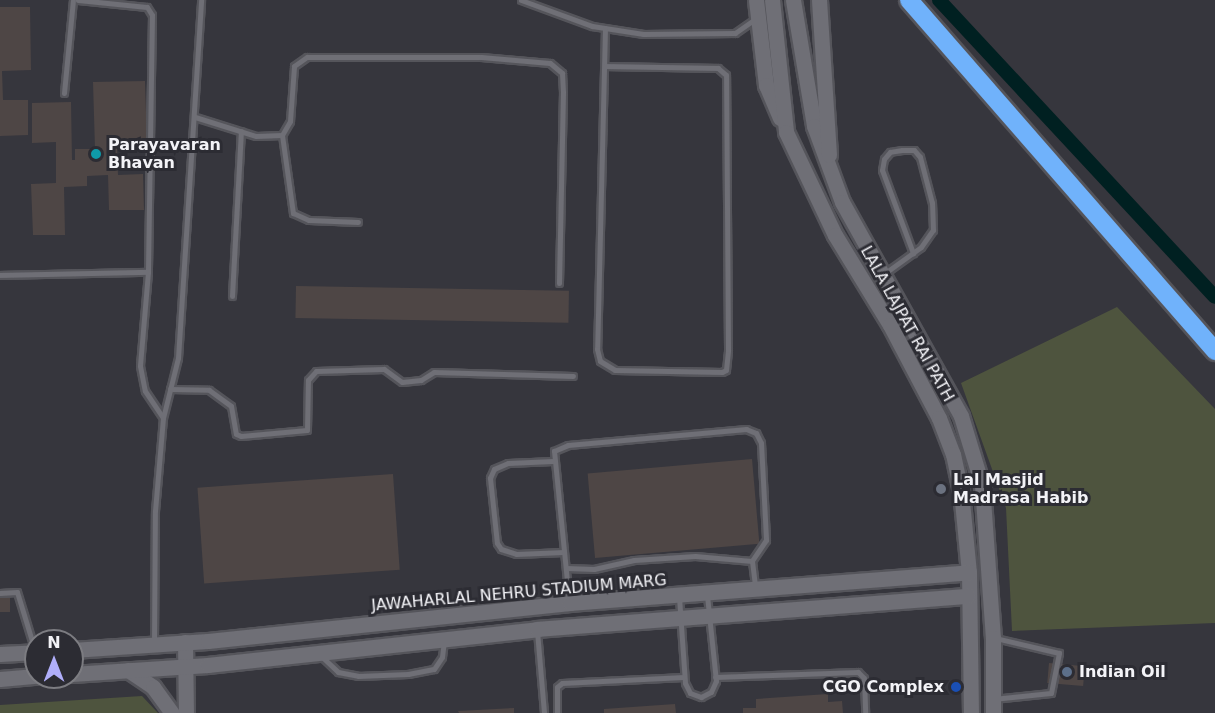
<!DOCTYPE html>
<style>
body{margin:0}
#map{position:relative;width:1215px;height:713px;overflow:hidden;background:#36363d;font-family:"DejaVu Sans",sans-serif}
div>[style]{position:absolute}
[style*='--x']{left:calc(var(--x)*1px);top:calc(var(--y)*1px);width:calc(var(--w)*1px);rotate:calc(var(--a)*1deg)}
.green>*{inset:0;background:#4e543e}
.canal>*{height:14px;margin:-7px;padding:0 7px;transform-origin:7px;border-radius:7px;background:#002021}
.building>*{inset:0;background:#4e4645;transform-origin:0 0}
.roads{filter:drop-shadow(2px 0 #55555b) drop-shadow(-2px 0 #55555b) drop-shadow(0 2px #55555b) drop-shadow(0 -2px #55555b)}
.lane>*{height:5px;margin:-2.5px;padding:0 2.5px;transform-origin:2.5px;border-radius:2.5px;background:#6f6f76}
.secondary>*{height:15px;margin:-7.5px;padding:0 7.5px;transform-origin:7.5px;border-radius:7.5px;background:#6f6f76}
.highway>*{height:18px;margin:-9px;padding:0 9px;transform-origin:9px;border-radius:9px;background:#70b2fb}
.dots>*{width:16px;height:16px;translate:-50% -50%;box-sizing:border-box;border:3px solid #2c2c33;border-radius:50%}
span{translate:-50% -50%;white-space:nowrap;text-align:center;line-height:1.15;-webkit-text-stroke:6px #2c2c33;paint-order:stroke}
.poi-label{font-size:16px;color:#f3f3f7;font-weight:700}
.left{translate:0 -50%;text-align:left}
.right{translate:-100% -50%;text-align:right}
.street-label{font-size:16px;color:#f3f3f7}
.north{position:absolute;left:24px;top:629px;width:60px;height:60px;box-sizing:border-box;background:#2c2c33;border:2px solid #7c7c81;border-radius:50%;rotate:0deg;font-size:16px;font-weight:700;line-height:24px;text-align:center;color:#f3f3f7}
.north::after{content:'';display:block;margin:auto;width:21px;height:27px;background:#b0aefa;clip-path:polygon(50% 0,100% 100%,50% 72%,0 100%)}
</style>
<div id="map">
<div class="green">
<div style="clip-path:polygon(1117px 307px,1215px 409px,1215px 623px,1012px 631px,1006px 508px,961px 383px)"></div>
<div style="clip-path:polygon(142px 696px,158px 713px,0 713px,0 705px)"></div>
</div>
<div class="canal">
<div style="--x:939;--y:0;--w:405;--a:47.1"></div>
</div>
<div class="building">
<div style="clip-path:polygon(0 7px,30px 7px,31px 70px,2px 71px,3px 100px,28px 100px,28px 135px,0 136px)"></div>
<div style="clip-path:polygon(145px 81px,147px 144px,117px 145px,118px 175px,143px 174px,144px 210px,109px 210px,108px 175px,87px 176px,87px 186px,64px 187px,65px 235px,33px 235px,31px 184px,56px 183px,56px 142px,32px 143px,32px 103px,71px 102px,72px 160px,75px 160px,75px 149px,95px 149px,93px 82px)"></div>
<div style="left:296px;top:286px;width:273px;height:32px;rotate:1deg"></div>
<div style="left:752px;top:459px;width:85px;height:165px;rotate:85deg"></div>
<div style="left:393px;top:474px;width:96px;height:196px;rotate:86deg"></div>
<div style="left:10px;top:596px;width:16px;height:10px;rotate:90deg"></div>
<div style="left:1049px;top:663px;width:36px;height:20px;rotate:5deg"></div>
<div style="clip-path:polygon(828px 694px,828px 702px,842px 701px,843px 713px,743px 713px,743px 708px,756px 708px,756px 699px)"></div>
<div style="clip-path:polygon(675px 704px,676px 713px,604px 713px,604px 709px)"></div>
<div style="clip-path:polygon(514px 708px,514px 713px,459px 713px,458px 711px)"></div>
</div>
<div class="roads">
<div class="lane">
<div style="--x:78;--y:0;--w:69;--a:5.8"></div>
<div style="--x:147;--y:7;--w:9;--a:58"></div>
<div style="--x:152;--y:15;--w:257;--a:90.9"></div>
<div style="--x:148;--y:272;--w:94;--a:94.9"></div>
<div style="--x:140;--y:366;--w:25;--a:79"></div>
<div style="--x:145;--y:391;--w:32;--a:56"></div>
<div style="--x:521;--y:0;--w:76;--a:20.1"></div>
<div style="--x:592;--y:26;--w:52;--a:8.9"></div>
<div style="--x:643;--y:34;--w:92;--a:-0.6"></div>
<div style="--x:735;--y:33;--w:24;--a:-35"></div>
<div style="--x:605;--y:28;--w:321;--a:91.4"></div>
<div style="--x:597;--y:349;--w:12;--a:76"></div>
<div style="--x:600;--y:361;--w:17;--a:31"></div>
<div style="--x:615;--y:370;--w:107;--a:1.1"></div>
<div style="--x:722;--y:372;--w:4;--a:-27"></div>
<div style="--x:726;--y:370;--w:20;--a:-84"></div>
<div style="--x:728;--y:350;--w:275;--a:-90.4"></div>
<div style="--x:726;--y:75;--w:11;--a:-139"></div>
<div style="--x:718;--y:68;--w:113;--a:-179"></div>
<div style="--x:64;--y:93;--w:93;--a:-84.5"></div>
<div style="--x:195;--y:117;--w:64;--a:17.3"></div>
<div style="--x:256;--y:136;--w:26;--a:-2"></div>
<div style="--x:282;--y:135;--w:16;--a:-60"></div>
<div style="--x:290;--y:121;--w:55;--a:-85.8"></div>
<div style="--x:294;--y:66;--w:16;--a:-35"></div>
<div style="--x:307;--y:57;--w:174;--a:0"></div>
<div style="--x:481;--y:57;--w:69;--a:5"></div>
<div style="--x:550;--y:63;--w:16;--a:40"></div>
<div style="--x:562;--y:73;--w:19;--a:87"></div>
<div style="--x:563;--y:92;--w:191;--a:91.2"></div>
<div style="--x:282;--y:135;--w:79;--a:82"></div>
<div style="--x:293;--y:213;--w:17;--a:24"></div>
<div style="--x:309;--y:220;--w:49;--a:2.3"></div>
<div style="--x:885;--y:273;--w:44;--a:-35.8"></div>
<div style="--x:921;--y:247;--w:21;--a:-55"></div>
<div style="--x:933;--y:230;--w:27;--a:-92"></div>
<div style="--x:932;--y:203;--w:48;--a:-104.6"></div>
<div style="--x:920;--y:157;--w:9;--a:-131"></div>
<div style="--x:914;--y:150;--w:12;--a:180"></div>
<div style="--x:902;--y:150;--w:12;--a:171"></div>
<div style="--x:890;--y:152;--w:9;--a:131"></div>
<div style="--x:884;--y:159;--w:11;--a:100"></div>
<div style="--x:882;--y:170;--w:89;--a:69.5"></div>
<div style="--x:0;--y:275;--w:148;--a:-1.2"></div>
<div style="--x:232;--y:296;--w:165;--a:-86.9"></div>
<div style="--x:170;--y:389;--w:39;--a:1"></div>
<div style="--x:209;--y:390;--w:27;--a:36"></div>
<div style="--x:231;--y:406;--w:28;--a:80"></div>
<div style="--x:236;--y:434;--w:5;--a:22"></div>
<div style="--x:241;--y:436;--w:66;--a:-5.2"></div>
<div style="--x:307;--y:430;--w:50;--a:-88.9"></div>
<div style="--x:308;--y:380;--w:12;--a:-48"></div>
<div style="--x:316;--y:371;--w:68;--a:-1.7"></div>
<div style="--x:384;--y:369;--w:22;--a:36"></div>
<div style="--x:402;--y:382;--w:19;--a:-6"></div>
<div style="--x:421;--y:380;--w:15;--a:-32"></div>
<div style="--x:434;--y:372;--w:139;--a:1.6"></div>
<div style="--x:553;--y:461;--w:45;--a:177.5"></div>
<div style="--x:508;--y:463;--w:15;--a:157"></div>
<div style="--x:494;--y:469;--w:10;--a:114"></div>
<div style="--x:490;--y:478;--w:65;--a:83.9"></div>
<div style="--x:497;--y:543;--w:7;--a:56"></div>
<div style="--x:501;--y:549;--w:16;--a:18"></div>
<div style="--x:516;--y:554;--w:48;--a:-2.4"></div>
<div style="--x:566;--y:568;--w:28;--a:2"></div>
<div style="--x:594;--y:569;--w:41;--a:-12.7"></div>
<div style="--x:634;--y:560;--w:61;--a:-3.8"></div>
<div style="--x:695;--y:556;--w:57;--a:5"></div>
<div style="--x:0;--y:593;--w:17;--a:-3"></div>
<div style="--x:17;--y:592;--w:62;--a:73"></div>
<div style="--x:679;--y:597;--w:86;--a:86"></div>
<div style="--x:685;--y:683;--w:11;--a:63"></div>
<div style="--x:690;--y:693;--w:12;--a:20"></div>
<div style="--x:701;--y:697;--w:11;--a:-27"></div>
<div style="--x:711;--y:692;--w:12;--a:-66"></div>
<div style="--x:716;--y:681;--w:86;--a:-96"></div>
<div style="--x:569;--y:601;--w:151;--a:-95.7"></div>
<div style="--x:554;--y:451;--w:15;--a:-23"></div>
<div style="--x:568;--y:445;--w:179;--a:-5.1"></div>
<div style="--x:746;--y:429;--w:11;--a:22"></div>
<div style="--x:756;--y:433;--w:11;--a:63"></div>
<div style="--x:761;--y:443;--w:97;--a:87"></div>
<div style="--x:766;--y:540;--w:25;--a:124"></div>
<div style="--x:752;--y:561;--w:26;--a:83"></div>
<div style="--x:537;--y:631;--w:82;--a:85.1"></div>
<div style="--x:154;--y:643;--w:132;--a:-89.6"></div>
<div style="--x:155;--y:511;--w:93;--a:-85.1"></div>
<div style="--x:163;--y:418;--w:62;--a:-76"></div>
<div style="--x:178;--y:358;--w:359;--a:-86.3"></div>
<div style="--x:320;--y:655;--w:25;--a:43"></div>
<div style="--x:338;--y:672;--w:20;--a:11"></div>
<div style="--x:358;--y:676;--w:50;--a:-2.3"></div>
<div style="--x:408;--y:674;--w:26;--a:-11"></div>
<div style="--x:434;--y:669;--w:14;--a:-56"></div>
<div style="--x:442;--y:657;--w:16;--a:-83"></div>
<div style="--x:715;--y:677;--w:143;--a:-2"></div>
<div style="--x:858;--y:672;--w:8;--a:45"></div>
<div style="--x:864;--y:678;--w:35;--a:88"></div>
<div style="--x:993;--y:699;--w:58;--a:-5.9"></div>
<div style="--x:1051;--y:693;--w:41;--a:-78.7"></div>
<div style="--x:1059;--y:653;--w:66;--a:-166.8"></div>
<div style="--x:557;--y:713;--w:26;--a:-90"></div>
<div style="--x:557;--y:687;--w:6;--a:-39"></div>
<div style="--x:562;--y:683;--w:122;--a:-2.8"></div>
</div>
<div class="secondary">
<div style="--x:756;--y:0;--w:86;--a:83.3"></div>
<div style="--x:766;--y:85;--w:36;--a:67"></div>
<div style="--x:772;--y:0;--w:133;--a:83.9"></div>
<div style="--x:786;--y:132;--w:114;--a:64.6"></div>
<div style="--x:835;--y:235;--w:105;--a:58.6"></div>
<div style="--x:890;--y:325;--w:105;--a:62.2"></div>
<div style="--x:939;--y:418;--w:39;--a:69"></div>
<div style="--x:953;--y:454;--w:38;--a:78"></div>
<div style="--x:961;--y:491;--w:81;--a:84.4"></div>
<div style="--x:969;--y:572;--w:141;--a:89.2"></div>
<div style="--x:793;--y:0;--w:128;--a:80.5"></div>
<div style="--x:814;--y:126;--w:81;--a:69.8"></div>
<div style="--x:842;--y:202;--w:245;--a:60.9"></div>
<div style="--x:961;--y:416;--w:72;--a:73.1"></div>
<div style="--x:982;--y:485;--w:153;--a:85.9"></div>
<div style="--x:993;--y:638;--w:75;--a:90"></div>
<div style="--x:819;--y:0;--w:155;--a:86.3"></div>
<div style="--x:185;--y:642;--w:71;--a:89.2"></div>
<div style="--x:72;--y:650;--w:136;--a:-3.8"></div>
<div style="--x:208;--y:641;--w:364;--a:-6"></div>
<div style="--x:570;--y:603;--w:400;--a:-4.4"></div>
<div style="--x:0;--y:654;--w:36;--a:-3"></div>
<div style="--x:128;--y:670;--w:30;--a:34"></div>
<div style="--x:153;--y:687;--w:32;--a:54"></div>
<div style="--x:72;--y:674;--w:136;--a:-3.8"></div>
<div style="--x:208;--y:665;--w:331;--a:-6.2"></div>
<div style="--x:537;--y:629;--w:432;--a:-4.4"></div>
<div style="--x:0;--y:679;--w:36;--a:-5"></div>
</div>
<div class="highway">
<div style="--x:909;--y:0;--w:466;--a:48.9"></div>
</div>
</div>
<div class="dots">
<div style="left:96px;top:154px;background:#0f9aa8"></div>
<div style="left:941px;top:489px;background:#6b7280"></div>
<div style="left:1067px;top:672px;background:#5c6f8a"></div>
<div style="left:956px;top:687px;background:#1a4fb4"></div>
</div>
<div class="poi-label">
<span class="left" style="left:108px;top:154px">Parayavaran<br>Bhavan</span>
<span class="left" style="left:953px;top:489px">Lal Masjid<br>Madrasa Habib</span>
<span class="left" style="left:1079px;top:672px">Indian Oil</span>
<span class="right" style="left:944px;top:687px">CGO Complex</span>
</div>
<div class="street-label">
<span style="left:907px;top:324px;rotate:61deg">LALA LAJPAT RAI PATH</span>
<span style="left:519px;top:593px;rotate:-5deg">JAWAHARLAL NEHRU STADIUM MARG</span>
</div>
<div class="north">N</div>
</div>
